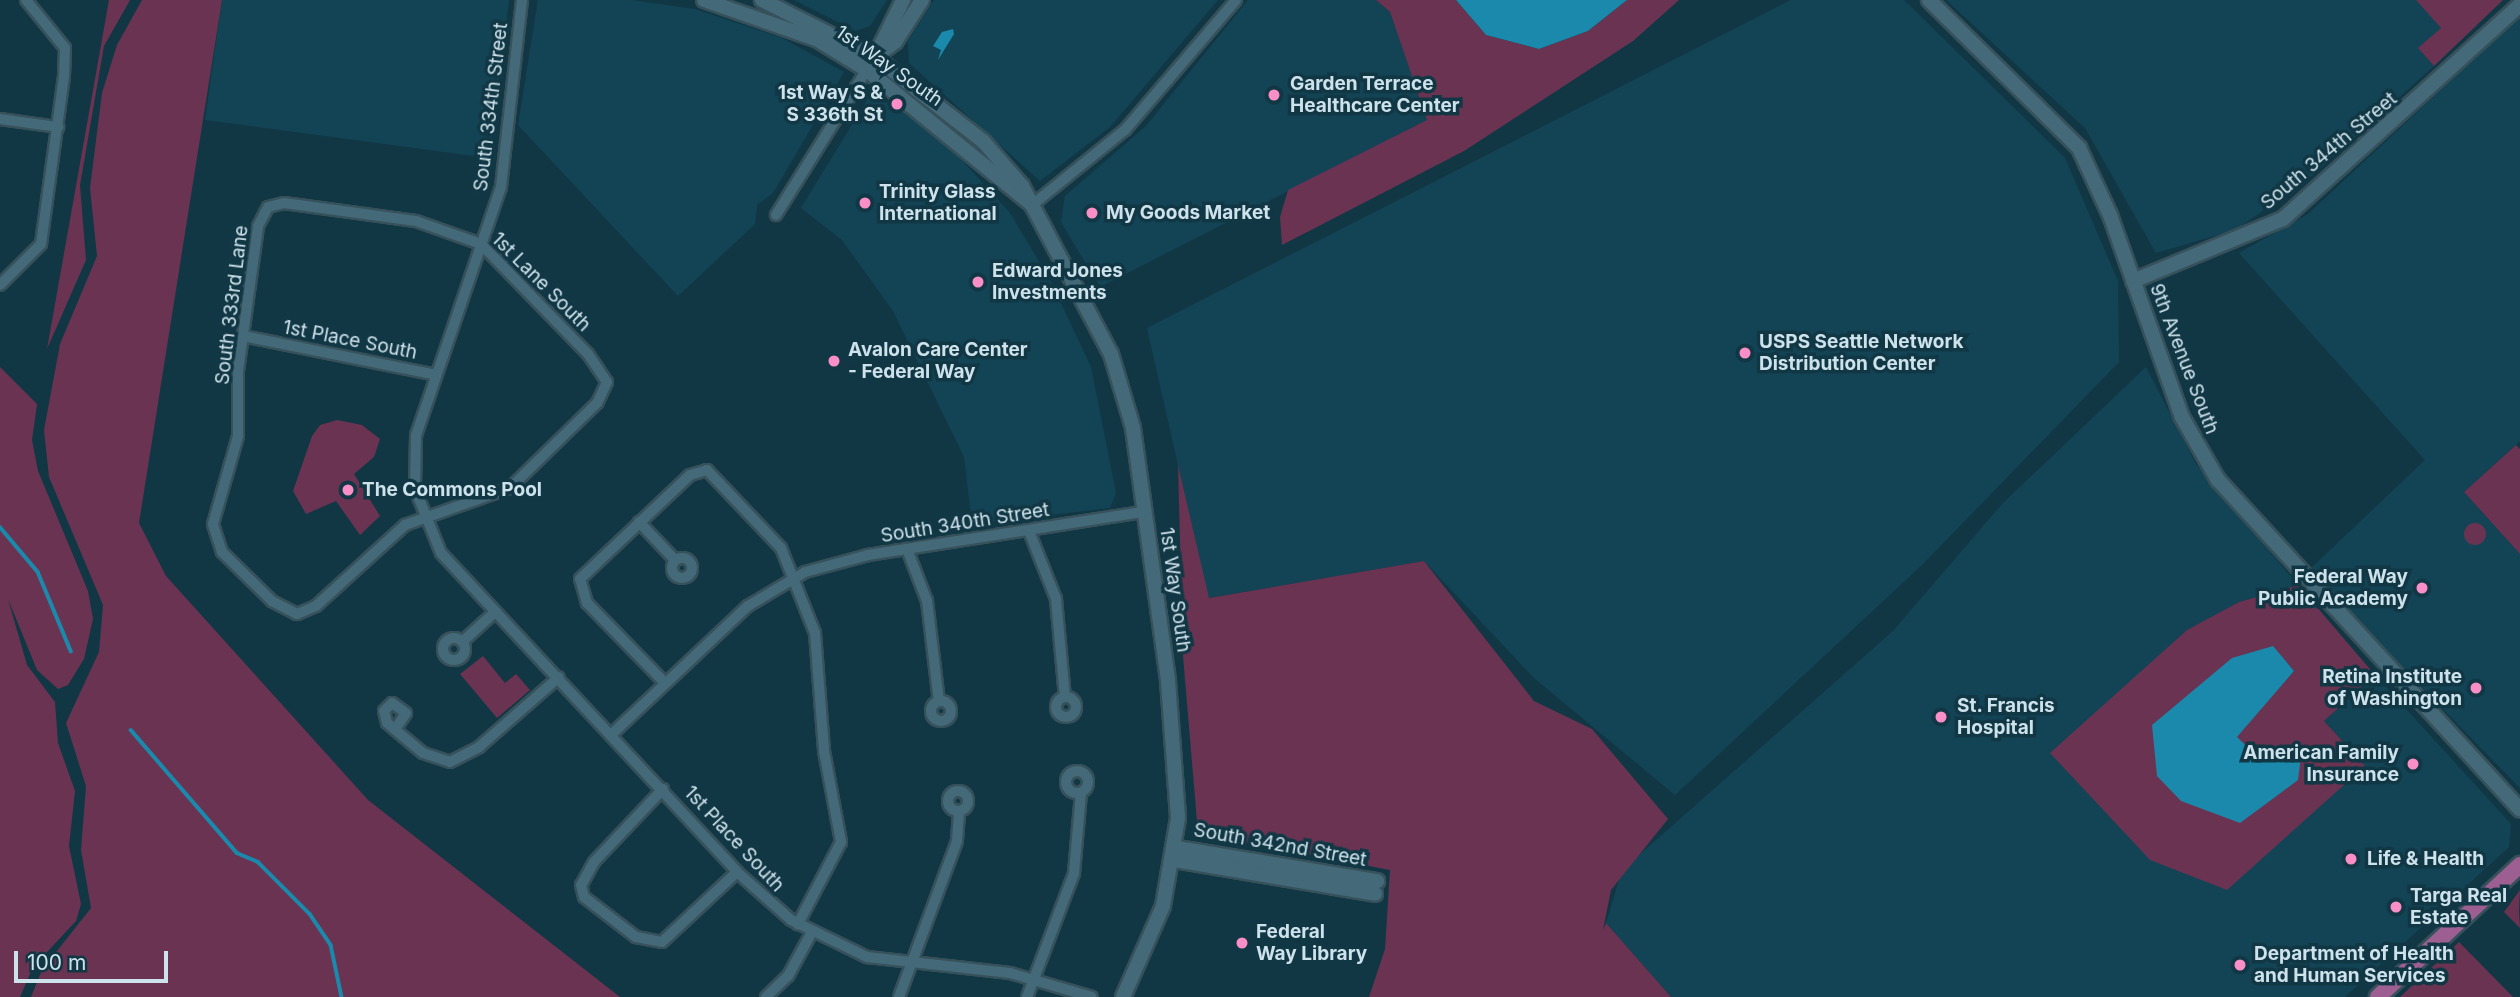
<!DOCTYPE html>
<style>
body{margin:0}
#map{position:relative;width:2520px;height:997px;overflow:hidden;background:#113745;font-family:Inter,sans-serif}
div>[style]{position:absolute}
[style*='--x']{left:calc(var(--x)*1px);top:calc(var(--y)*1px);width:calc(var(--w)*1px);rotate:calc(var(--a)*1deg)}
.built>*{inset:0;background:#134455}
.green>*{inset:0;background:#6a3351}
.round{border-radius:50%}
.water>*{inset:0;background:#1a89ab}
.stream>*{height:3.5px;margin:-1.75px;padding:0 1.75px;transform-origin:1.75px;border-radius:1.75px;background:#1a89ab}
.roads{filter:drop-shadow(2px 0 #37515b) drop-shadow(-2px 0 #37515b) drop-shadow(0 2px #37515b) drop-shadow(0 -2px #37515b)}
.street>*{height:10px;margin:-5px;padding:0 5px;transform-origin:5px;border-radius:5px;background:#446a79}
.street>.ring{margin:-5px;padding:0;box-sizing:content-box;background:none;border:10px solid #446a79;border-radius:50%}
.secondary>*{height:14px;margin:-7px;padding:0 7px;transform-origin:7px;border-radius:7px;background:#446a79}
.primary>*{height:16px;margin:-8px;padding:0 8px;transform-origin:8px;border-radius:8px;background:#9d5f91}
.dots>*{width:19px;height:19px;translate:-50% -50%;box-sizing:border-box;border:4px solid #113745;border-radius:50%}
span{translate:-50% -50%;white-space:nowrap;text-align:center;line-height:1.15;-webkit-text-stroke:7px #113745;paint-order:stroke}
.street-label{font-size:19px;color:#cee2eb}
.poi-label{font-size:19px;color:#cee2eb;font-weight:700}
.left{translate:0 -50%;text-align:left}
.right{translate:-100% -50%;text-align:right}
.scale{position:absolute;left:14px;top:951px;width:154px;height:32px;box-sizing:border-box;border:4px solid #cee2eb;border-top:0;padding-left:9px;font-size:21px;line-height:24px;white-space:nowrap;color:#cee2eb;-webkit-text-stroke:5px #113745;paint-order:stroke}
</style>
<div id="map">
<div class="built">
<div style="clip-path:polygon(222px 0,509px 0,489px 158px,205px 120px)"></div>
<div style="clip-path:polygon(538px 0,631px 0,695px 9px,782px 38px,844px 72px,773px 193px,757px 205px,755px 224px,678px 296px,518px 125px)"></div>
<div style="clip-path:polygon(794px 0,887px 0,870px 26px,856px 31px)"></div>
<div style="clip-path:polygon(934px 0,1218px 0,1110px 127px,1040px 181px,909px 63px,908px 41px)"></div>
<div style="clip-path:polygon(1248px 0,1376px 0,1390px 12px,1427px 120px,1100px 287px,1061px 222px,1065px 196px,1146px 126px)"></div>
<div style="clip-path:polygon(1791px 0,1904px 0,2065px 158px,2118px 281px,2119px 362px,1923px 564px,1675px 795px,1534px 678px,1424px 561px,1208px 598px,1147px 328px)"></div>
<div style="clip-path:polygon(1946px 0,2416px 0,2442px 28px,2418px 48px,2434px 66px,2306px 181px,2235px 230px,2156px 253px,2085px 128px)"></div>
<div style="clip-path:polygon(2520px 16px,2520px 441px,2464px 492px,2520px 554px,2520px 788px,2308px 571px,2425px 460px,2239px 253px,2308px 214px)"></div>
<div style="clip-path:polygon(872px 92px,882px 92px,959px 157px,1010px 213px,1050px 280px,1091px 367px,1116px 493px,1110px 508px,972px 524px,964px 457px,893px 311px,842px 240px,801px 208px)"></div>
<div style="clip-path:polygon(2146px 367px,2196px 464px,2298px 585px,2239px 602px,2187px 630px,2051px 754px,2365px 766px,2324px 721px,2375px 675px,2511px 824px,2509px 847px,2345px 997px,1671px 997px,1606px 923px,1622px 870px,1893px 631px,2003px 503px)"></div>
</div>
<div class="green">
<div style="clip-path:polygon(109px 0,130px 0,104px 46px,80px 185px,86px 260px,47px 349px)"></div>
<div style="clip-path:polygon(142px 0,222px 0,139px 523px,166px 576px,368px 800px,620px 997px,31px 997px,42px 970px,91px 908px,81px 850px,86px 786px,66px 723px,99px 652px,103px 605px,49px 477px,44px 430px,60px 344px,97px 256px,90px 188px,102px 93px,117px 45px)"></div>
<div style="clip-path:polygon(1376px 0,1456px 0,1486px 35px,1539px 49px,1588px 31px,1627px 0,1679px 0,1633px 41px,1464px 151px,1282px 245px,1280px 217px,1288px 190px,1427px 120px,1390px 12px)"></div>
<div style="clip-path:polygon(2416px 0,2503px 0,2434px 66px,2418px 48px,2441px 28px)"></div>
<div style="clip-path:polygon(0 367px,37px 404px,32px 440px,38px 471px,88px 591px,93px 619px,84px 659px,68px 685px,58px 689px,37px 670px,8px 599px,27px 665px,55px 702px,58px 743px,75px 791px,69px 846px,81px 904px,76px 921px,33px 967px,20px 997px,0 997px)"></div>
<div style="clip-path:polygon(337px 420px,362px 425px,380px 439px,374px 457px,354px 474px,380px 516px,360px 535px,336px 501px,306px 514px,293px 491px,312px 436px,320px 425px)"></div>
<div style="clip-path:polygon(2516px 445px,2520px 449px,2520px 554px,2464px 492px)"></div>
<div style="clip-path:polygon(1178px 465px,1209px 598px,1424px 561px,1534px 701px,1592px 729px,1668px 819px,1611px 890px,1603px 930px,1606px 923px,1671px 997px,1369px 997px,1385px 949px,1390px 870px,1198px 833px,1183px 656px)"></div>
<div class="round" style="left:2464px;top:523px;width:22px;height:22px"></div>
<div style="clip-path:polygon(evenodd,2298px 585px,2375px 675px,2324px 721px,2365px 766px,2227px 890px,2150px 860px,2050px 753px,2187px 630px,2239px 602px,2298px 585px,2273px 647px,2294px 671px,2236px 737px,2259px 758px,2285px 747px,2181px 801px,2273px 647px)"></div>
<div style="clip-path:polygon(483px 656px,505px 683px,516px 674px,530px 690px,497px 718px,460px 674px)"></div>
<div style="clip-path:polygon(2520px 890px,2519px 910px,2520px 928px,2504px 912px)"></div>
<div style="clip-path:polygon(2459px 942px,2513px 997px,2400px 997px)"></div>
</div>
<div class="water">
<div style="clip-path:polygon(1456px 0,1627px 0,1588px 31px,1539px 49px,1486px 35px)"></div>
<div style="clip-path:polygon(953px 29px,954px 34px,938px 60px,941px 50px,933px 46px,942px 32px)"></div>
<div style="clip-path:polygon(2273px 646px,2294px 671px,2237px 737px,2259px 758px,2286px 747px,2301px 757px,2298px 780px,2240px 823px,2181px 801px,2157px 776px,2152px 725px,2232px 658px)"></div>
</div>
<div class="stream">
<div style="--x:0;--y:527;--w:59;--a:49.8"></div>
<div style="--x:38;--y:572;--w:86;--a:67.3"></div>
<div style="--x:131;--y:730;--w:162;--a:49.2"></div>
<div style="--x:237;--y:853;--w:23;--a:23"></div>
<div style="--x:258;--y:862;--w:74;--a:45"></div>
<div style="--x:310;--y:914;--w:37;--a:56"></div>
<div style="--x:331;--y:945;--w:53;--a:78.1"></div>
</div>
<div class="roads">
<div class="street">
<div style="--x:522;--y:0;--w:188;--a:96.4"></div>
<div style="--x:501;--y:187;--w:262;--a:108.9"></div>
<div style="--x:416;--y:435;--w:54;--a:91.1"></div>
<div style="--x:415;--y:489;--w:69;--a:67.9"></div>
<div style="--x:441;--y:553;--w:435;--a:47.1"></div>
<div style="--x:737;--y:872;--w:72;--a:41.6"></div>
<div style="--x:791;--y:920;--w:85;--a:26"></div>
<div style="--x:867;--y:957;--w:144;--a:6.4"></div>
<div style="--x:1010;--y:973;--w:85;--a:16.3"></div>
<div style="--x:0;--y:119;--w:59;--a:7.9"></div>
<div style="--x:284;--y:203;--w:133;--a:7.8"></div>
<div style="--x:416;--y:221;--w:69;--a:19.5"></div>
<div style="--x:481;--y:244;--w:153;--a:45.8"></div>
<div style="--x:588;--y:354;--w:34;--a:56"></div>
<div style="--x:607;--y:382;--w:23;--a:115"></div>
<div style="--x:597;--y:403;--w:122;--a:135.7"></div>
<div style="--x:510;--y:488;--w:111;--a:160.6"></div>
<div style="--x:405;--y:525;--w:120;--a:137.7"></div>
<div style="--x:316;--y:606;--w:21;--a:157"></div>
<div style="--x:297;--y:614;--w:28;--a:-153"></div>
<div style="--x:272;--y:601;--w:70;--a:-135.6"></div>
<div style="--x:222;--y:552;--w:29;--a:-108"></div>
<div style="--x:213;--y:524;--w:91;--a:-74.1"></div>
<div style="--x:238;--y:436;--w:65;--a:-90"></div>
<div style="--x:238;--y:371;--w:146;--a:-82.1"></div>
<div style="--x:258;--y:226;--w:21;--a:-62"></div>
<div style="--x:268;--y:207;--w:16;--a:-14"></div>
<div style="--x:1031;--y:206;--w:121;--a:-39"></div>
<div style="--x:1125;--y:130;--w:171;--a:-49.5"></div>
<div style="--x:776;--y:215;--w:176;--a:-58"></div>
<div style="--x:0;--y:285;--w:58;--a:-45"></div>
<div style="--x:41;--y:244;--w:170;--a:-82.2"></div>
<div style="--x:64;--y:76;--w:28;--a:-88"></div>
<div style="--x:65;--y:48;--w:62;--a:-129.1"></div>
<div style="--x:243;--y:336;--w:197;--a:11.4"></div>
<div style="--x:639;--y:522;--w:52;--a:46.5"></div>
<div style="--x:1029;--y:531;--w:73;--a:68.3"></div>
<div style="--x:1056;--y:599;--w:98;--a:84.8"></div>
<div style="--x:907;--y:549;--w:56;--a:69"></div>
<div style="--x:927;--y:601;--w:101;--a:83.2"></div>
<div class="ring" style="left:672px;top:558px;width:10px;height:10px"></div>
<div class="ring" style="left:443px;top:638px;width:12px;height:12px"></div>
<div style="--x:462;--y:642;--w:45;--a:-42.3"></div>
<div style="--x:665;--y:683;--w:112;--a:-134.3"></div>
<div style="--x:587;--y:603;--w:25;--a:-106"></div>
<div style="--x:580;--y:579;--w:151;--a:-43.4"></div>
<div style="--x:690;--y:475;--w:18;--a:-16"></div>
<div style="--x:707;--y:470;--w:108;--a:46.5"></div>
<div style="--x:781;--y:548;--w:92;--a:68.2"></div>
<div style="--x:815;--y:633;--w:118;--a:85.6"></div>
<div style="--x:824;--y:751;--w:93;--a:79.4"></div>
<div style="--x:841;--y:842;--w:93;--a:117.7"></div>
<div class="ring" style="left:1056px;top:697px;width:10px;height:10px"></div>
<div class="ring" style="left:931px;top:701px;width:10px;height:10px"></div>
<div style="--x:398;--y:725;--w:14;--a:-56"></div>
<div style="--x:406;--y:713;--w:17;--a:-144"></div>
<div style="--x:392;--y:703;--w:11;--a:135"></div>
<div style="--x:384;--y:711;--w:12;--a:76"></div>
<div style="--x:387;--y:723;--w:47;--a:39.8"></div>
<div style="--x:423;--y:753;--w:28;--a:18"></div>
<div style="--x:450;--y:762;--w:33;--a:-27"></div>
<div style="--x:479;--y:747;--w:106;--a:-41.2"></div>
<div style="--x:613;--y:733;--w:185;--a:-43.3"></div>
<div style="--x:748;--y:606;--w:66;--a:-30.8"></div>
<div style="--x:805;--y:572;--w:65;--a:-15.1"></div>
<div style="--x:868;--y:555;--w:279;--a:-8.9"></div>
<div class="ring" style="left:1066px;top:771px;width:12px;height:12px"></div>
<div style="--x:663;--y:789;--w:100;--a:133.4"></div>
<div style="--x:594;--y:862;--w:26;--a:119"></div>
<div style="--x:581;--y:885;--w:12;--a:76"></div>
<div style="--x:584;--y:897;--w:66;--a:37.6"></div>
<div style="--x:636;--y:937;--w:26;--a:11"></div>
<div style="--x:662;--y:942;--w:103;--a:-43"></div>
<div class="ring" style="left:948px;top:791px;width:10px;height:10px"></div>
<div style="--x:766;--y:997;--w:30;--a:-44"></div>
<div style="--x:788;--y:976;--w:50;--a:-61.4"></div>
<div style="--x:899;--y:997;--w:166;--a:-69.6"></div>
<div style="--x:957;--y:841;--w:29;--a:-86"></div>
<div style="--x:1027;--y:997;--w:133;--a:-69.2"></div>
<div style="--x:1074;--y:873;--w:80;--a:-85"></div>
</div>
<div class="secondary">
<div style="--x:704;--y:0;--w:121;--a:19.3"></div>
<div style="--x:818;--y:40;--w:57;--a:31.5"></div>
<div style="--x:867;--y:70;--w:209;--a:39.2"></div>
<div style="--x:762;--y:0;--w:127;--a:26.8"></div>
<div style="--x:875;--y:57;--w:137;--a:37.9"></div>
<div style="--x:983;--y:141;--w:60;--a:49.1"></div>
<div style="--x:1022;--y:186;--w:190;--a:62.1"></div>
<div style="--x:1111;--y:354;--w:77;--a:73.4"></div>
<div style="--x:1133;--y:428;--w:255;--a:82.1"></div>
<div style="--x:1168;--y:681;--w:137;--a:85.8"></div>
<div style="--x:1178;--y:818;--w:89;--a:99.7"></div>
<div style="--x:1163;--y:906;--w:99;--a:113.7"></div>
<div style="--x:1929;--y:0;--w:211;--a:44.6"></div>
<div style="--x:2079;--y:148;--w:74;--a:65.2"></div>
<div style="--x:2110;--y:215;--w:214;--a:70.4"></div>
<div style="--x:2182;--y:417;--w:73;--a:60.3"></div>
<div style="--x:2218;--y:480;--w:447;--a:47.5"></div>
<div style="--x:875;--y:57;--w:25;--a:-37"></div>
<div style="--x:895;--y:42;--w:50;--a:-57.3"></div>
<div style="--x:875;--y:57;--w:64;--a:-63.8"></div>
<div style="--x:2133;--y:281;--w:162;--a:-22.5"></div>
<div style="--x:2283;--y:219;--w:319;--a:-42.1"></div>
<div style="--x:1177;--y:848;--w:203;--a:9.4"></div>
<div style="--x:1175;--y:860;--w:203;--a:9.6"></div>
</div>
<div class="primary">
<div style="--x:2378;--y:997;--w:194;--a:-42.9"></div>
</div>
</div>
<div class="dots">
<div style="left:1274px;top:95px;background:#fa8fc8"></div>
<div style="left:897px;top:104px;background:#fa8fc8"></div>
<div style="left:865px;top:203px;background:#fa8fc8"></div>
<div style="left:1092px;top:213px;background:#fa8fc8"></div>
<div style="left:978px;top:282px;background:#fa8fc8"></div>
<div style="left:1745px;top:353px;background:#fa8fc8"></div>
<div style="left:834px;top:361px;background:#fa8fc8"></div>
<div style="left:348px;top:490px;background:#fa8fc8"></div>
<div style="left:2422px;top:588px;background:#fa8fc8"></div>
<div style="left:2476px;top:688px;background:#fa8fc8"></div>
<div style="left:1941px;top:717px;background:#fa8fc8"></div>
<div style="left:2413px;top:764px;background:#fa8fc8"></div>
<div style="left:2351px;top:859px;background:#fa8fc8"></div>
<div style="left:2396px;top:907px;background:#fa8fc8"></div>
<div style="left:1242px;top:943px;background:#fa8fc8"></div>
<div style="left:2240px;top:965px;background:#fa8fc8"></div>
</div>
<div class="street-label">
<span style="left:889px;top:66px;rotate:35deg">1st Way South</span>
<span style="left:491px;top:107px;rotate:-83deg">South 334th Street</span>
<span style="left:2329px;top:151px;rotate:-40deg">South 344th Street</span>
<span style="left:541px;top:282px;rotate:45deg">1st Lane South</span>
<span style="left:232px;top:305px;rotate:-83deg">South 333rd Lane</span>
<span style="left:350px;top:340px;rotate:11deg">1st Place South</span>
<span style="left:2184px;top:359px;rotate:69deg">9th Avenue South</span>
<span style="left:965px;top:523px;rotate:-9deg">South 340th Street</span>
<span style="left:1175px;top:590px;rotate:82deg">1st Way South</span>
<span style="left:734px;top:839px;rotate:47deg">1st Place South</span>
<span style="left:1280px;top:845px;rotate:10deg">South 342nd Street</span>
</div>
<div class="poi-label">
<span class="left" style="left:1290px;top:95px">Garden Terrace<br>Healthcare Center</span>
<span class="right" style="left:883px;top:104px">1st Way S &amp;<br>S 336th St</span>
<span class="left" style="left:879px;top:203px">Trinity Glass<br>International</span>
<span class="left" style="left:1106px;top:213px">My Goods Market</span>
<span class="left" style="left:992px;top:282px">Edward Jones<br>Investments</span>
<span class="left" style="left:1759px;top:353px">USPS Seattle Network<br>Distribution Center</span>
<span class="left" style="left:848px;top:361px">Avalon Care Center<br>- Federal Way</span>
<span class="left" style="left:362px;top:490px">The Commons Pool</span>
<span class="right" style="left:2408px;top:588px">Federal Way<br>Public Academy</span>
<span class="right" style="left:2462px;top:688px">Retina Institute<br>of Washington</span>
<span class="left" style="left:1957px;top:717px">St. Francis<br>Hospital</span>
<span class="right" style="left:2399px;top:764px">American Family<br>Insurance</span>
<span class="left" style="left:2367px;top:859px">Life &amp; Health</span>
<span class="left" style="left:2410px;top:907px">Targa Real<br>Estate</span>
<span class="left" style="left:1256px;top:943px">Federal<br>Way Library</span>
<span class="left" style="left:2254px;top:965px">Department of Health<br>and Human Services</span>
</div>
<div class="scale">100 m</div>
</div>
